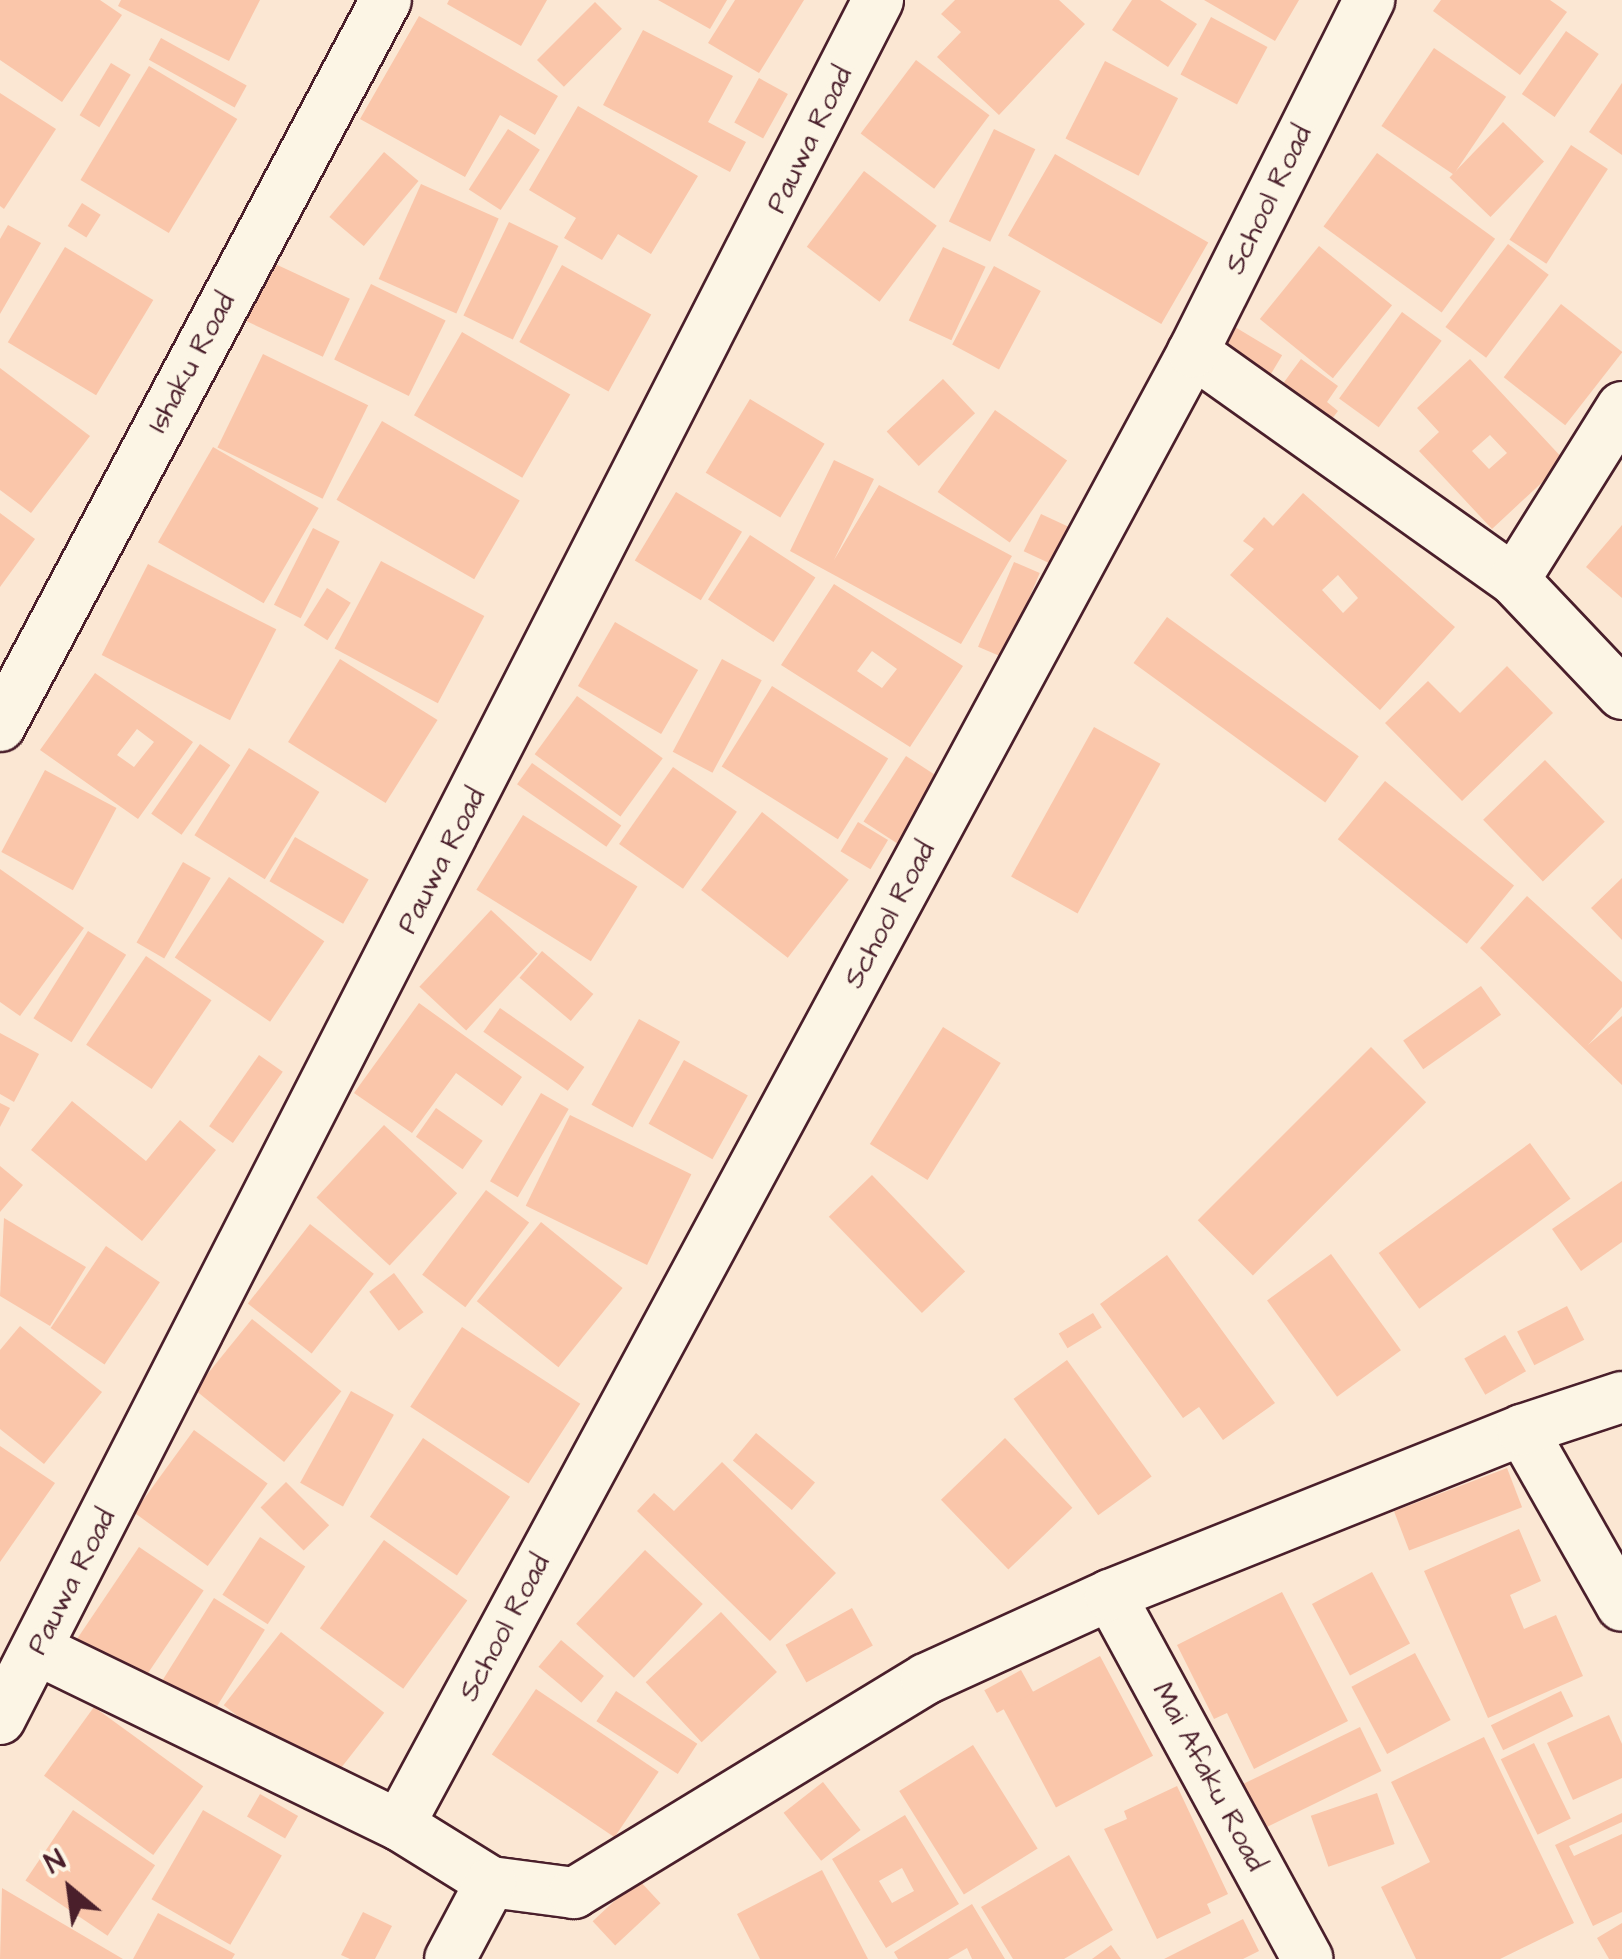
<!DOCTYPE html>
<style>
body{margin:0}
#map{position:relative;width:1622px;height:1959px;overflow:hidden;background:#fbe7d3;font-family:"Architects Daughter",sans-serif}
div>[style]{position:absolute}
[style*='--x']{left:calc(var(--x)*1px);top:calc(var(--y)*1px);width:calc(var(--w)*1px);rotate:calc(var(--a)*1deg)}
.building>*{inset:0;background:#fac6aa;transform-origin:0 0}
.roads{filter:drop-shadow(2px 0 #4a1f2b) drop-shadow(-2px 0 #4a1f2b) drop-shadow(0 2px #4a1f2b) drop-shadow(0 -2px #4a1f2b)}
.street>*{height:50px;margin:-25px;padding:0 25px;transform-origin:25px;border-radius:25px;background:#fcf5e5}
span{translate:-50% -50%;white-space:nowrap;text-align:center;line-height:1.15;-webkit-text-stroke:10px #fcf5e5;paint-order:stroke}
.street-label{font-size:28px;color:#4a1f2b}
.north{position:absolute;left:20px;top:1839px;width:100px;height:100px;-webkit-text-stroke:8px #fcf5e5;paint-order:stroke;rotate:331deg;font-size:28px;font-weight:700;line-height:40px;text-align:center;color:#4a1f2b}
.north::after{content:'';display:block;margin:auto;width:35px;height:45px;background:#4a1f2b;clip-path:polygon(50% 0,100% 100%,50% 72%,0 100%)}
</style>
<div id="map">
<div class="building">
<div style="clip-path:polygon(0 0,100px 0,122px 15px,62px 102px,0 60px)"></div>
<div style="clip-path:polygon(121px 0,260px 0,229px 61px,118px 6px)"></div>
<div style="clip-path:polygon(449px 0,547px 0,521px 46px,447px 4px)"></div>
<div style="clip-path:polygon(658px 0,727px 0,710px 29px)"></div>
<div style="clip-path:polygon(735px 0,804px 0,759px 73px,708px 43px)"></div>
<div style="clip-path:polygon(955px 0,1059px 0,1085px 24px,999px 115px,937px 57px,961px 32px,941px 14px)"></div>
<div style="clip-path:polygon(1132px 0,1160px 0,1197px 24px,1168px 67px,1112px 30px)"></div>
<div style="clip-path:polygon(1204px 0,1299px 0,1275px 41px)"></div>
<div style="clip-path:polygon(1441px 0,1550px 0,1567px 12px,1520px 75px,1433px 11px)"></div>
<div style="left:595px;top:2px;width:38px;height:82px;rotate:45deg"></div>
<div style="clip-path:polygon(419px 16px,558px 96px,535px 135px,500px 115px,465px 177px,360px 119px)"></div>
<div style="left:1211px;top:17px;width:64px;height:65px;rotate:28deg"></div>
<div style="clip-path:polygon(643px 30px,733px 76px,708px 122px,746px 142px,730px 172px,603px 105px)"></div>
<div style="left:1566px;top:31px;width:40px;height:77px;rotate:35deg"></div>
<div style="left:161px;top:38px;width:98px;height:25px;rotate:29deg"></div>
<div style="left:1434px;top:48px;width:87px;height:94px;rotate:34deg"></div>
<div style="left:916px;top:60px;width:92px;height:92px;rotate:37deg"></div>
<div style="left:1105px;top:61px;width:82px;height:87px;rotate:27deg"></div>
<div style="left:111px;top:63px;width:23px;height:61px;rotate:31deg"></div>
<div style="left:149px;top:66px;width:103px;height:133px;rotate:31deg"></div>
<div style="left:759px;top:78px;width:33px;height:51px;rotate:29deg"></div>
<div style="clip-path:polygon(1622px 83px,1622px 155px,1589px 132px)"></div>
<div style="clip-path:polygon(0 93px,56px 129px,4px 209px,0 206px)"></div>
<div style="clip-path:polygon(578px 106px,698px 176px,651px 254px,618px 234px,602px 260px,564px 238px,576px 218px,529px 190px)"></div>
<div style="left:1503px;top:122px;width:57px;height:77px;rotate:44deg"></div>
<div style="left:508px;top:129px;width:38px;height:72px;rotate:33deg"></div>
<div style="left:994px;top:129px;width:46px;height:103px;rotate:26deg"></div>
<div style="left:1571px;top:145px;width:44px;height:113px;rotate:33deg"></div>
<div style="left:384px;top:152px;width:45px;height:85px;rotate:40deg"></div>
<div style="left:1377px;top:153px;width:146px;height:91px;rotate:36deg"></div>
<div style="left:1055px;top:154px;width:177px;height:94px;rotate:30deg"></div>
<div style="left:864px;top:171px;width:91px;height:95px;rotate:37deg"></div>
<div style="left:421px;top:184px;width:85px;height:104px;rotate:24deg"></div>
<div style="left:82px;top:203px;width:22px;height:27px;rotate:32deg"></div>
<div style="left:509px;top:222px;width:55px;height:104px;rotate:26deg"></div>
<div style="clip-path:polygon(8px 225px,41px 243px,0 314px,0 239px)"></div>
<div style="left:1508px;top:244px;width:51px;height:104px;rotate:37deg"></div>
<div style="left:1319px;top:246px;width:94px;height:94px;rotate:39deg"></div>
<div style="left:65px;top:247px;width:103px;height:111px;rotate:31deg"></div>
<div style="left:943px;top:247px;width:47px;height:81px;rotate:25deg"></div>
<div style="left:271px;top:262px;width:87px;height:64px;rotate:25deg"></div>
<div style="left:562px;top:265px;width:102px;height:88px;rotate:29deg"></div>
<div style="left:994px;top:266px;width:53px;height:89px;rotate:28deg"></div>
<div style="left:371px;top:284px;width:83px;height:84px;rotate:26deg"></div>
<div style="left:1561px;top:304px;width:78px;height:93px;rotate:38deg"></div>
<div style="left:1402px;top:312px;width:49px;height:107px;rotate:36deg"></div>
<div style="left:1235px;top:327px;width:55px;height:36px;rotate:31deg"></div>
<div style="left:462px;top:332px;width:125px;height:96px;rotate:30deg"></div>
<div style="left:263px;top:354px;width:117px;height:104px;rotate:26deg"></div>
<div style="clip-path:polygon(1301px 359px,1338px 386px,1327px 402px,1338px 411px,1328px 424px,1279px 389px)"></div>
<div style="clip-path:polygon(evenodd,1470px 359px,1565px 461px,1492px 529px,1419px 451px,1439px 432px,1417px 408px,1470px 359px,1490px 435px,1507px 453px,1489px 469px,1472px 451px,1490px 435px)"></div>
<div style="clip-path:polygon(0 368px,90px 436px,31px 513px,0 490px)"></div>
<div style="left:943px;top:379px;width:47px;height:77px;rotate:47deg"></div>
<div style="left:750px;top:399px;width:87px;height:86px;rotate:31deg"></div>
<div style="left:995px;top:410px;width:88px;height:100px;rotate:35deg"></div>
<div style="left:382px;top:421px;width:159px;height:91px;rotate:30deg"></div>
<div style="left:213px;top:447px;width:122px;height:110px;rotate:30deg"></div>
<div style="clip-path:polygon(834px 460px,874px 479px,834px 560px,879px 485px,1012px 556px,961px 644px,790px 551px)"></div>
<div style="left:676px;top:492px;width:77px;height:80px;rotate:31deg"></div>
<div style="clip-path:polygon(evenodd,1303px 493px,1455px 627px,1380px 710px,1230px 575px,1254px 549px,1243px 541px,1264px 517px,1273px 526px,1303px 493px,1338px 575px,1358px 598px,1343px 613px,1322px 590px,1338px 575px)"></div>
<div style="clip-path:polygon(0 513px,35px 539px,0 587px)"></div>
<div style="left:1041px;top:514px;width:38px;height:41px;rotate:25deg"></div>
<div style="clip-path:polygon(1622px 525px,1622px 598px,1586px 567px)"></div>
<div style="left:313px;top:528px;width:30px;height:86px;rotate:27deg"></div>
<div style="left:750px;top:535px;width:78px;height:77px;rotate:33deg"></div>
<div style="left:381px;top:561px;width:117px;height:99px;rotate:28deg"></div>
<div style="left:1014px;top:562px;width:28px;height:92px;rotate:23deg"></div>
<div style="left:148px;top:564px;width:144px;height:102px;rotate:27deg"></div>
<div style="clip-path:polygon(evenodd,834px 584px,963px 666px,910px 747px,781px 665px,834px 584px,872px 651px,897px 669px,882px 688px,857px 671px,872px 651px)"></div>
<div style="left:327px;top:588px;width:28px;height:44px;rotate:32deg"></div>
<div style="left:1167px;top:617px;width:237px;height:57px;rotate:36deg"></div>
<div style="left:615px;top:622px;width:96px;height:74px;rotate:30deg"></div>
<div style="left:340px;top:659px;width:115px;height:98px;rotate:32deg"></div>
<div style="left:722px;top:659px;width:45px;height:105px;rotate:28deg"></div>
<div style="clip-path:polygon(1507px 666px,1553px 713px,1462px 801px,1385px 723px,1428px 681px,1460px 713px)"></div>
<div style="clip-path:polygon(evenodd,95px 673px,193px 742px,138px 819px,40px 750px,95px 673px,137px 729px,154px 742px,134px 767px,117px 755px,137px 729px)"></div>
<div style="left:772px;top:686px;width:137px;height:95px;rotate:32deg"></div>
<div style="left:577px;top:696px;width:106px;height:72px;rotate:36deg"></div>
<div style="left:1094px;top:727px;width:76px;height:171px;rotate:29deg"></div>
<div style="left:200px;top:744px;width:37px;height:85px;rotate:35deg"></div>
<div style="left:249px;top:748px;width:83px;height:103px;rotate:32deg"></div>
<div style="left:906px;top:756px;width:44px;height:78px;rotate:33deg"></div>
<div style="left:1545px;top:760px;width:86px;height:86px;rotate:46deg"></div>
<div style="left:532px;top:763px;width:109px;height:26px;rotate:35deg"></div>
<div style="left:673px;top:767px;width:78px;height:94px;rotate:35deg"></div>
<div style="left:45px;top:770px;width:81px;height:93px;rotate:28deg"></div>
<div style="left:1385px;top:781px;width:166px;height:75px;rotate:39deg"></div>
<div style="left:762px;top:812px;width:110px;height:99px;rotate:38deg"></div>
<div style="left:523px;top:815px;width:135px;height:88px;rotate:32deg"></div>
<div style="left:858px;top:822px;width:35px;height:34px;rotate:31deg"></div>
<div style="left:295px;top:837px;width:85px;height:51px;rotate:30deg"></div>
<div style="left:183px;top:862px;width:32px;height:93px;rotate:30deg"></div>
<div style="clip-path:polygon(0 869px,84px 928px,20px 1016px,0 1002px)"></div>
<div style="left:229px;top:877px;width:115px;height:97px;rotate:34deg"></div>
<div style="clip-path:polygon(1622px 878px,1622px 940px,1591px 908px)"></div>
<div style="clip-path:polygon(1527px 896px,1622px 982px,1622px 1007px,1588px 1045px,1622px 1016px,1622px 1085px,1480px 948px)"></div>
<div style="left:491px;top:910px;width:64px;height:105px;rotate:43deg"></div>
<div style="left:88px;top:931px;width:45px;height:103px;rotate:32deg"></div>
<div style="left:542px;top:951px;width:67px;height:35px;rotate:40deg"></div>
<div style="left:146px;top:956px;width:79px;height:107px;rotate:34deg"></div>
<div style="left:1481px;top:986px;width:35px;height:95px;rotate:55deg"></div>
<div style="clip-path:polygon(419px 1003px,522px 1077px,502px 1106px,456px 1073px,412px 1133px,354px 1093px)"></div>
<div style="left:500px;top:1008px;width:103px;height:29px;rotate:35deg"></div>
<div style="left:639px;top:1019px;width:47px;height:98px;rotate:29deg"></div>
<div style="left:943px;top:1027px;width:68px;height:138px;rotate:32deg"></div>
<div style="clip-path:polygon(0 1033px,39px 1054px,14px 1102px,0 1094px)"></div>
<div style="left:1371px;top:1047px;width:78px;height:245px;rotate:45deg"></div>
<div style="left:259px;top:1055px;width:29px;height:87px;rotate:35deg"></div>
<div style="left:684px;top:1060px;width:73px;height:73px;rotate:29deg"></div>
<div style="left:541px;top:1093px;width:32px;height:102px;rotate:30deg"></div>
<div style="clip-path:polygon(72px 1101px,146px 1161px,180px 1120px,216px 1150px,142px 1241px,31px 1150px)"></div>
<div style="clip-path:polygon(0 1103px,10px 1108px,0 1127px)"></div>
<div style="left:436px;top:1108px;width:57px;height:35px;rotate:35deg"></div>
<div style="left:570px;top:1115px;width:135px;height:101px;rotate:26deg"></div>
<div style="left:384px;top:1125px;width:100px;height:99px;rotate:43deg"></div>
<div style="left:1530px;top:1143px;width:69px;height:187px;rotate:54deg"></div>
<div style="clip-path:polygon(0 1166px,23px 1185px,0 1212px)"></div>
<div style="left:872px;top:1175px;width:134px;height:60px;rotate:46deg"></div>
<div style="clip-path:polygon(1622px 1181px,1622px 1242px,1581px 1271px,1552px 1229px)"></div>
<div style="left:486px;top:1190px;width:54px;height:106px;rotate:37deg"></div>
<div style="clip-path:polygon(4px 1218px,86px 1267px,50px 1326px,0 1296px)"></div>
<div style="left:541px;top:1222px;width:105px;height:102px;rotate:39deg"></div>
<div style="left:310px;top:1224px;width:81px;height:101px;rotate:38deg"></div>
<div style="left:106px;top:1246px;width:65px;height:99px;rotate:34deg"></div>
<div style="left:1331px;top:1254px;width:119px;height:79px;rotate:54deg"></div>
<div style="clip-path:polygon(1167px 1255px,1275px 1403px,1223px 1440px,1199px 1407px,1183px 1418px,1100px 1304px)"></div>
<div style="left:394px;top:1273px;width:49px;height:31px;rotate:53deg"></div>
<div style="left:1567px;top:1306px;width:38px;height:56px;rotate:63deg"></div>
<div style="left:1093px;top:1313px;width:17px;height:40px;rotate:59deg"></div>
<div style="left:252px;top:1319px;width:115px;height:91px;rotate:39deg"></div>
<div style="clip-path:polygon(20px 1326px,102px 1392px,44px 1464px,0 1429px,0 1350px)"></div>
<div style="left:462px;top:1327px;width:141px;height:95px;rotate:33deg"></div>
<div style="left:1505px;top:1335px;width:42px;height:47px;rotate:60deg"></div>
<div style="left:1067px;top:1360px;width:144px;height:66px;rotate:54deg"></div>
<div style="left:351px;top:1391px;width:49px;height:105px;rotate:29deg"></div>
<div style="left:194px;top:1430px;width:91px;height:102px;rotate:36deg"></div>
<div style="left:756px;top:1433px;width:77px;height:36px;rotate:40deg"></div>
<div style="left:423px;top:1438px;width:105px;height:95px;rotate:34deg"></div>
<div style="left:1005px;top:1438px;width:97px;height:89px;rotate:46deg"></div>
<div style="clip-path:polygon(0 1446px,55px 1483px,0 1562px)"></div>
<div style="clip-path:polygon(722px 1462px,836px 1573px,770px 1641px,637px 1511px,654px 1493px,674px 1511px)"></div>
<div style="left:1507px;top:1468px;width:42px;height:121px;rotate:69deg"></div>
<div style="left:286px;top:1482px;width:61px;height:36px;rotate:45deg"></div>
<div style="clip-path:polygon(1519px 1529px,1541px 1581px,1510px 1595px,1524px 1629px,1556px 1615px,1583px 1676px,1488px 1718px,1424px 1571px)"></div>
<div style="left:260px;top:1537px;width:54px;height:69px;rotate:33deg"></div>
<div style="left:384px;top:1540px;width:103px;height:109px;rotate:36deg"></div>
<div style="left:139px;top:1547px;width:78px;height:122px;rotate:34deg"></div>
<div style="left:645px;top:1550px;width:79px;height:101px;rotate:43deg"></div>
<div style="left:1372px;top:1572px;width:81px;height:68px;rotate:62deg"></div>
<div style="clip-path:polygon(1282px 1592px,1348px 1721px,1254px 1769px,1227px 1713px,1214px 1719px,1177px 1645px)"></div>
<div style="left:214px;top:1598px;width:60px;height:113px;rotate:32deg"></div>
<div style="left:852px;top:1608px;width:43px;height:76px;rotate:61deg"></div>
<div style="left:721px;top:1612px;width:82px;height:103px;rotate:47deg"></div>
<div style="left:281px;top:1632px;width:131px;height:93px;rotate:38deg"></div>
<div style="left:561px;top:1640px;width:56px;height:35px;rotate:40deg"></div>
<div style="left:1415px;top:1653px;width:76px;height:72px;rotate:62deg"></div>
<div style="left:1100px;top:1656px;width:113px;height:110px;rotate:62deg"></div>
<div style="left:1021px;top:1670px;width:26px;height:42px;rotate:61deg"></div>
<div style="left:536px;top:1689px;width:148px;height:79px;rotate:34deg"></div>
<div style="left:616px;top:1691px;width:97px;height:36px;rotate:33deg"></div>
<div style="left:1561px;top:1691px;width:28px;height:78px;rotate:64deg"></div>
<div style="left:94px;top:1707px;width:135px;height:85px;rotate:36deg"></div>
<div style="clip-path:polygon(1609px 1715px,1622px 1744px,1622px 1778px,1573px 1800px,1547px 1743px)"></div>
<div style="left:1360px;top:1727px;width:49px;height:136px;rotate:64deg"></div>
<div style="clip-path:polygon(1484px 1737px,1574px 1923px,1500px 1959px,1416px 1959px,1381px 1887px,1430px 1862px,1391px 1782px)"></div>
<div style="left:1534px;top:1743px;width:84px;height:37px;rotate:64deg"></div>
<div style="left:973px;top:1745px;width:122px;height:87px;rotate:58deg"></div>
<div style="left:823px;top:1782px;width:61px;height:50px;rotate:52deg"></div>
<div style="clip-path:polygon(1177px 1786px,1228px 1894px,1207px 1904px,1211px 1913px,1157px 1939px,1104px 1829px,1127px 1819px,1124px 1811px)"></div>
<div style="left:1377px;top:1793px;width:54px;height:70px;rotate:71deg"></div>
<div style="left:260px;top:1794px;width:44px;height:26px;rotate:30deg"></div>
<div style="left:73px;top:1810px;width:99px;height:85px;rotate:34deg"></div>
<div style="left:203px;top:1810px;width:91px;height:103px;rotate:30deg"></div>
<div style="clip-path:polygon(1622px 1813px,1622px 1822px,1569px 1846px,1574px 1856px,1622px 1834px,1622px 1912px,1593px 1926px,1555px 1845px)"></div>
<div style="clip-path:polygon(evenodd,905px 1815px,959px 1904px,886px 1948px,832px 1859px,905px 1815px,902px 1868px,914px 1891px,892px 1903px,879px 1881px,902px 1868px)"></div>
<div style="clip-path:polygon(1069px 1855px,1113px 1930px,1064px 1959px,1013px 1959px,981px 1907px)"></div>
<div style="clip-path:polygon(822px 1870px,868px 1959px,760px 1959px,737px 1914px)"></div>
<div style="left:638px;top:1879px;width:33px;height:62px;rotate:47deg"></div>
<div style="clip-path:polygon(2px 1888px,123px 1959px,0 1959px)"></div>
<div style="clip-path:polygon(972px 1904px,1005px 1959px,972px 1959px,967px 1948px,948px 1959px,898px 1959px,894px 1952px)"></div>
<div style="clip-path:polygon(363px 1912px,392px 1926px,375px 1959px,350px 1959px,341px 1955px)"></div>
<div style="clip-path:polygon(158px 1913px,235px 1954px,232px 1959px,133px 1959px)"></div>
<div style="clip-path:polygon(1243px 1919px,1259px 1951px,1243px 1959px,1164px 1959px)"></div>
<div style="clip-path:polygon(1622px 1923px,1622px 1959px,1609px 1959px,1597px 1938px)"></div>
<div style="clip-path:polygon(1111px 1945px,1121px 1959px,1092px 1959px)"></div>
</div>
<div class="roads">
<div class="street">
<div style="--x:1193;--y:352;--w:394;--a:35.4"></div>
<div style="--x:1514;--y:580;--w:157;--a:46.5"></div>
<div style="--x:1514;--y:580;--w:204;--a:-58"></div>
<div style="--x:0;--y:726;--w:822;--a:-62"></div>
<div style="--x:1522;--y:1430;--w:202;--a:60.4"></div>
<div style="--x:1110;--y:1595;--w:414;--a:61.5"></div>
<div style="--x:38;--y:1650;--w:401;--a:25.9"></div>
<div style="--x:399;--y:1825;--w:108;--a:31.8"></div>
<div style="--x:491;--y:1882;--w:84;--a:7.5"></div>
<div style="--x:574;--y:1893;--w:412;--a:-31.3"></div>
<div style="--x:926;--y:1679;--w:202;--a:-24.5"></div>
<div style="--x:1110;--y:1595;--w:444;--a:-21.8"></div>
<div style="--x:1522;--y:1430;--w:105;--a:-18.3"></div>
<div style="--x:0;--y:1719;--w:1930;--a:-62.94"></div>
<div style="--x:399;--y:1825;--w:1673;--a:-61.67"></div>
<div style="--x:1193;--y:352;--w:394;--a:-63.4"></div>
<div style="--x:450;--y:1959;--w:87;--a:-62"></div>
</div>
</div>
<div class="street-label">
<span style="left:810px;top:140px;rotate:-64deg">Pauwa Road</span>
<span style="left:1269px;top:200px;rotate:-64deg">School Road</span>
<span style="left:192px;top:363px;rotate:-62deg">Ishaku Road</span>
<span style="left:442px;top:861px;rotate:-63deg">Pauwa Road</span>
<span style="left:890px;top:915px;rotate:-62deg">School Road</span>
<span style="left:72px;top:1582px;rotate:-63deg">Pauwa Road</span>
<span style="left:505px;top:1628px;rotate:-62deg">School Road</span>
<span style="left:1209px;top:1777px;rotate:62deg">Mai Afaku Road</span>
</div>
<div class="north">N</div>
</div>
